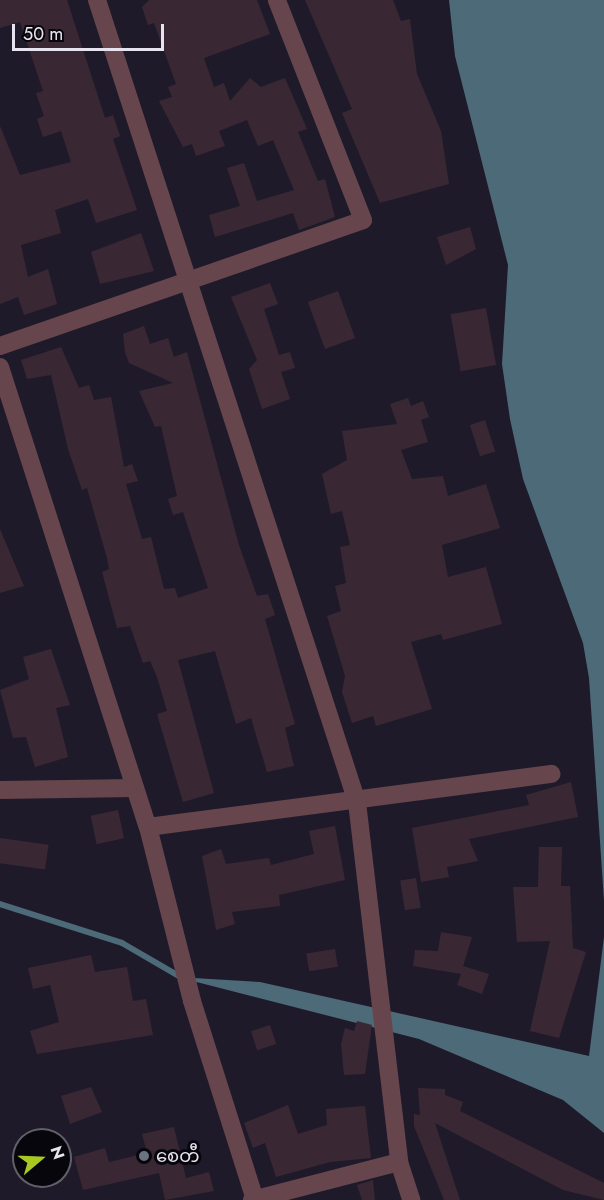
<!DOCTYPE html>
<meta charset="utf-8">
<style>
body{margin:0}
#map{position:relative;width:604px;height:1200px;overflow:hidden;background:#1f1a2a;font-family:Jost,"Noto Sans Myanmar",sans-serif}
div>[style]{position:absolute}
[style*='--x']{left:calc(var(--x)*1px);top:calc(var(--y)*1px);width:calc(var(--w)*1px);rotate:calc(var(--a)*1deg)}
.water>*{inset:0;background:#4d6a78}
.stream>*{height:6px;margin:-3px;padding:0 3px;transform-origin:3px;border-radius:3px;background:#4d6a78}
.building>*{inset:0;background:#392833;transform-origin:0 0}
.street>*{height:18px;margin:-9px;padding:0 9px;transform-origin:9px;border-radius:9px;background:#66464c}
.dots>*{width:16px;height:16px;translate:-50% -50%;box-sizing:border-box;border:3px solid #08060d;border-radius:50%}
span{translate:-50% -50%;white-space:nowrap;text-align:center;line-height:1.15;-webkit-text-stroke:6px #08060d;paint-order:stroke}
.poi-label{font-size:18px;color:#e7e4f0}
.left{translate:0 -50%;text-align:left}
.north{position:absolute;left:12px;top:1128px;width:60px;height:60px;box-sizing:border-box;background:#08060d;border:2px solid #615f68;border-radius:50%;rotate:71deg;font-size:16px;font-weight:700;line-height:24px;text-align:center;color:#e7e4f0}
.north::after{content:'';display:block;margin:auto;width:21px;height:27px;background:#a6c821;clip-path:polygon(50% 0,100% 100%,50% 72%,0 100%)}
.scale{position:absolute;left:12px;top:24px;width:152px;height:27px;box-sizing:border-box;border:3px solid #e7e4f0;border-top:0;padding-left:8px;font-size:18px;line-height:21px;white-space:nowrap;color:#e7e4f0;-webkit-text-stroke:4px #08060d;paint-order:stroke}
</style>
<div id="map">
<div class="water">
<div style="clip-path:polygon(449px 0,604px 0,604px 901px,589px 678px,583px 643px,523px 479px,510px 419px,502px 364px,508px 265px,455px 56px)"></div>
<div style="clip-path:polygon(604px 937px,604px 1133px,563px 1100px,419px 1039px,177px 977px,260px 982px,589px 1056px)"></div>
</div>
<div class="stream">
<div style="--x:0;--y:904;--w:128;--a:17.7"></div>
<div style="--x:122;--y:943;--w:72;--a:30.1"></div>
</div>
<div class="building">
<div style="clip-path:polygon(0 0,67px 0,105px 118px,113px 115px,120px 136px,113px 139px,137px 210px,96px 223px,88px 199px,55px 210px,61px 233px,21px 245px,28px 277px,48px 269px,57px 304px,24px 315px,18px 297px,0 304px,0 126px,20px 175px,71px 162px,61px 131px,43px 137px,37px 119px,44px 116px,36px 93px,43px 91px,20px 22px,0 28px)"></div>
<div style="clip-path:polygon(149px 0,257px 0,270px 34px,204px 58px,214px 87px,224px 83px,230px 101px,250px 78px,261px 87px,285px 78px,307px 129px,298px 132px,318px 181px,325px 179px,335px 217px,299px 230px,293px 213px,215px 237px,209px 215px,240px 206px,227px 168px,244px 163px,257px 201px,294px 190px,273px 140px,258px 146px,247px 120px,219px 131px,225px 146px,196px 156px,192px 144px,183px 147px,159px 101px,172px 97px,168px 87px,176px 84px,154px 23px,148px 25px,142px 7px)"></div>
<div style="clip-path:polygon(305px 0,393px 0,401px 21px,410px 19px,417px 74px,441px 131px,449px 184px,380px 203px,342px 113px,352px 109px)"></div>
<div style="clip-path:polygon(470px 227px,476px 249px,446px 265px,437px 237px)"></div>
<div style="clip-path:polygon(141px 233px,154px 271px,100px 284px,91px 252px)"></div>
<div style="clip-path:polygon(270px 283px,278px 304px,264px 309px,279px 355px,290px 352px,295px 368px,281px 372px,290px 399px,262px 409px,249px 369px,257px 360px,231px 297px)"></div>
<div style="left:338px;top:291px;width:50px;height:32px;rotate:70deg"></div>
<div style="left:486px;top:308px;width:58px;height:36px;rotate:80deg"></div>
<div style="clip-path:polygon(144px 326px,150px 344px,168px 338px,174px 357px,187px 352px,239px 545px,257px 596px,268px 594px,275px 615px,265px 619px,295px 724px,285px 728px,294px 766px,267px 772px,251px 718px,236px 724px,215px 651px,178px 660px,214px 793px,183px 802px,157px 714px,167px 711px,157px 677px,150px 661px,143px 663px,130px 626px,117px 628px,102px 572px,109px 569px,107px 558px,87px 488px,82px 490px,68px 449px,51px 375px,27px 379px,21px 360px,61px 347px,79px 388px,89px 385px,94px 400px,111px 397px,124px 467px,132px 464px,138px 481px,126px 484px,142px 539px,151px 537px,164px 589px,175px 588px,178px 598px,208px 588px,183px 512px,173px 515px,168px 499px,177px 496px,161px 426px,155px 427px,139px 391px,173px 383px,129px 363px,125px 352px,123px 334px)"></div>
<div style="clip-path:polygon(408px 398px,411px 406px,423px 401px,429px 417px,421px 420px,428px 442px,401px 450px,412px 479px,443px 476px,448px 496px,486px 484px,500px 528px,442px 545px,448px 577px,486px 567px,502px 624px,443px 640px,441px 634px,411px 642px,432px 709px,376px 726px,373px 716px,352px 723px,342px 692px,345px 676px,327px 616px,341px 611px,335px 586px,346px 583px,340px 547px,350px 545px,342px 511px,331px 514px,322px 474px,347px 460px,342px 431px,397px 424px,390px 404px)"></div>
<div style="left:485px;top:420px;width:33px;height:16px;rotate:72deg"></div>
<div style="clip-path:polygon(0 529px,24px 586px,0 593px)"></div>
<div style="clip-path:polygon(51px 649px,70px 705px,56px 708px,68px 757px,35px 767px,26px 737px,13px 738px,0 690px,29px 679px,23px 657px)"></div>
<div style="clip-path:polygon(571px 782px,578px 817px,469px 839px,478px 861px,447px 867px,449px 877px,421px 882px,412px 828px,529px 805px,526px 795px)"></div>
<div style="left:118px;top:810px;width:29px;height:28px;rotate:78deg"></div>
<div style="clip-path:polygon(335px 826px,345px 880px,279px 895px,280px 906px,232px 912px,235px 924px,216px 930px,202px 856px,221px 849px,226px 864px,269px 858px,271px 865px,314px 854px,309px 831px)"></div>
<div style="left:0;top:838px;width:49px;height:25px;rotate:8deg"></div>
<div style="clip-path:polygon(539px 847px,562px 847px,561px 886px,570px 886px,573px 948px,586px 952px,559px 1038px,530px 1031px,550px 941px,517px 942px,513px 887px,538px 887px)"></div>
<div style="left:416px;top:878px;width:30px;height:16px;rotate:81deg"></div>
<div style="clip-path:polygon(441px 932px,472px 937px,461px 973px,463px 966px,489px 974px,482px 994px,457px 985px,461px 974px,413px 966px,415px 950px,438px 951px)"></div>
<div style="left:335px;top:949px;width:18px;height:29px;rotate:81deg"></div>
<div style="clip-path:polygon(91px 955px,95px 972px,127px 967px,133px 1001px,146px 999px,153px 1035px,37px 1054px,30px 1031px,59px 1022px,50px 985px,33px 989px,28px 968px)"></div>
<div style="clip-path:polygon(357px 1021px,372px 1025px,365px 1074px,344px 1075px,341px 1044px,345px 1028px,354px 1031px)"></div>
<div style="left:270px;top:1025px;width:20px;height:20px;rotate:72deg"></div>
<div style="clip-path:polygon(91px 1087px,102px 1112px,70px 1124px,61px 1096px)"></div>
<div style="clip-path:polygon(418px 1088px,445px 1089px,445px 1095px,463px 1102px,460px 1111px,604px 1183px,604px 1200px,563px 1190px,435px 1123px,460px 1200px,444px 1200px,414px 1126px,414px 1114px,420px 1115px)"></div>
<div style="clip-path:polygon(288px 1105px,298px 1134px,327px 1125px,326px 1109px,365px 1106px,371px 1158px,330px 1162px,276px 1177px,265px 1143px,253px 1148px,244px 1123px)"></div>
<div style="clip-path:polygon(174px 1127px,186px 1178px,209px 1172px,214px 1191px,165px 1200px,159px 1173px,83px 1190px,74px 1157px,105px 1148px,109px 1162px,147px 1153px,142px 1134px)"></div>
<div style="clip-path:polygon(373px 1180px,375px 1200px,362px 1200px,357px 1185px)"></div>
</div>
<div class="street">
<div style="--x:97;--y:0;--w:843;--a:72.04"></div>
<div style="--x:357;--y:802;--w:362;--a:83.3"></div>
<div style="--x:399;--y:1162;--w:40;--a:72"></div>
<div style="--x:0;--y:346;--w:384;--a:-19.1"></div>
<div style="--x:363;--y:220;--w:236;--a:-111.4"></div>
<div style="--x:0;--y:367;--w:483;--a:72.2"></div>
<div style="--x:148;--y:827;--w:179;--a:75.8"></div>
<div style="--x:192;--y:1001;--w:209;--a:72.4"></div>
<div style="--x:0;--y:790;--w:135;--a:-0.8"></div>
<div style="--x:148;--y:827;--w:407;--a:-7.5"></div>
<div style="--x:252;--y:1200;--w:152;--a:-14.5"></div>
</div>
<div class="dots">
<div style="left:144px;top:1156px;background:#6b7280"></div>
</div>
<div class="poi-label">
<span class="left" style="left:156px;top:1156px">စေတီ</span>
</div>
<div class="north">N</div>
<div class="scale">50 m</div>
</div>
